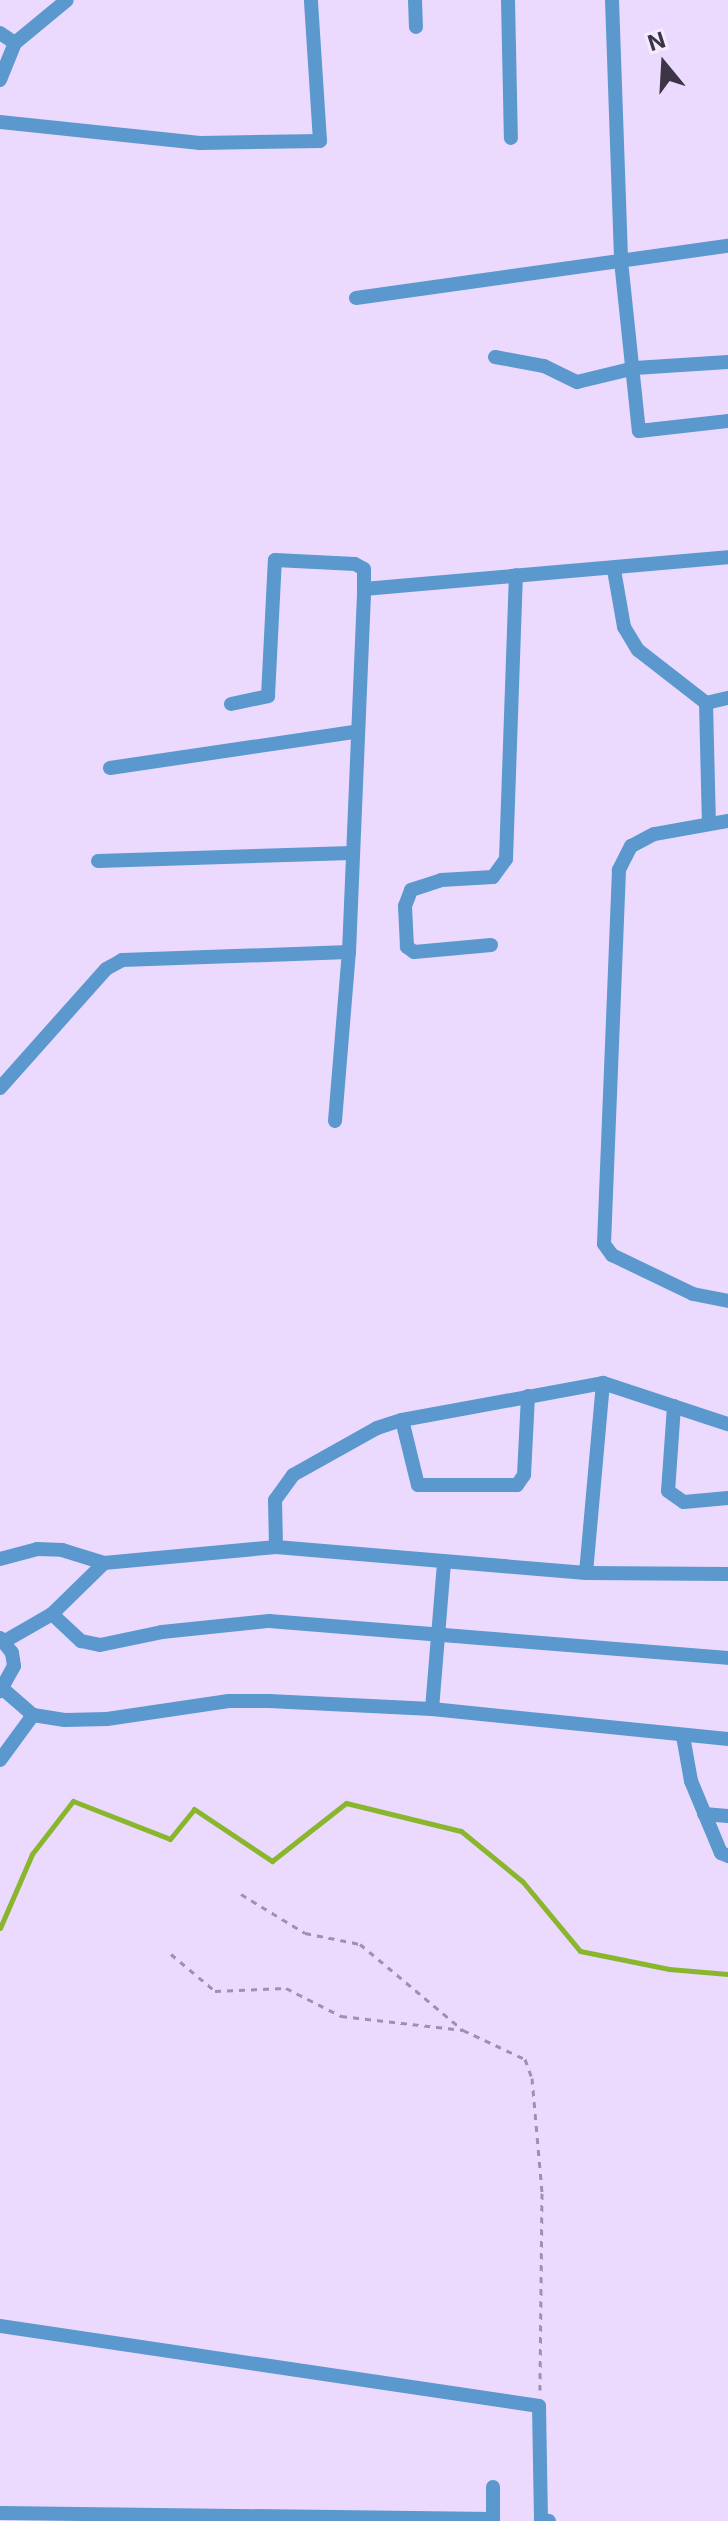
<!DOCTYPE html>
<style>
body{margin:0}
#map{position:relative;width:728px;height:2521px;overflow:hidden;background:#ebdafe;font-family:Inter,sans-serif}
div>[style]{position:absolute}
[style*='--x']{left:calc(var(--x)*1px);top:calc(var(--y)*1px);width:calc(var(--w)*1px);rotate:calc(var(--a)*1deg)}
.stream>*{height:5px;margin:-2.5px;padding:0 2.5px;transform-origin:2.5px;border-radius:2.5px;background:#89b62d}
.path>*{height:3px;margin-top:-1.5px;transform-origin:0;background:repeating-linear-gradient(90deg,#9f91ad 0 6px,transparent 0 12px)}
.street>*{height:14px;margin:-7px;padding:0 7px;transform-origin:7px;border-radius:7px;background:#5b98ce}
span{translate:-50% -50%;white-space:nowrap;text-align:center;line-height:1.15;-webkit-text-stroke:6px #f4ecfe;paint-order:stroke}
.north{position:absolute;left:624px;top:24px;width:80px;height:80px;-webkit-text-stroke:6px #f4ecfe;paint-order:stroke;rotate:342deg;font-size:22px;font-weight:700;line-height:32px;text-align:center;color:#3d3446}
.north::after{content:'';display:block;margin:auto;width:28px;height:36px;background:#3d3446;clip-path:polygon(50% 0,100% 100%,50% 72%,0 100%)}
</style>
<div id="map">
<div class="stream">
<div style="--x:0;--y:1928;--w:81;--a:-66.6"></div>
<div style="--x:32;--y:1854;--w:67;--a:-52.3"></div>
<div style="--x:73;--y:1801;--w:104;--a:21.4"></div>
<div style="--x:170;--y:1839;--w:38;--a:-51"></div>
<div style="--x:194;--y:1809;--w:94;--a:33.7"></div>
<div style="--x:272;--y:1861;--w:94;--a:-38.1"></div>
<div style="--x:346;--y:1803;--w:118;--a:13.7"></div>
<div style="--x:461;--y:1831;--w:80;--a:39.4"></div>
<div style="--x:523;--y:1882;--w:89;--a:50.4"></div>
<div style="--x:580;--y:1951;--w:91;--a:11.4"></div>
<div style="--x:669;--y:1969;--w:59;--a:4.8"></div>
</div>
<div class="path">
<div style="--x:241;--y:1894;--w:75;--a:31.4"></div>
<div style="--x:305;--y:1933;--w:56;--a:11.3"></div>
<div style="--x:360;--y:1944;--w:134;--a:39.9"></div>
<div style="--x:463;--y:2030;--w:68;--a:25.1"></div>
<div style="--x:525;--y:2059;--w:20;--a:70"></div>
<div style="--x:532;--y:2078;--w:115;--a:85"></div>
<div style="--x:542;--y:2193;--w:197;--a:90.6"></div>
<div style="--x:171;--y:1954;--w:57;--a:40.1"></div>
<div style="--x:215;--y:1991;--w:71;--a:-2.4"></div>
<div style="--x:286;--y:1988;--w:62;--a:27"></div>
<div style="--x:341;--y:2016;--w:123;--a:6.5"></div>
</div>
<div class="street">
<div style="--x:415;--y:0;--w:27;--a:88"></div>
<div style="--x:508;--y:0;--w:138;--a:88.8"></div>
<div style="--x:612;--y:0;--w:261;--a:88"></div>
<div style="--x:621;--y:261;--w:171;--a:84"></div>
<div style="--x:639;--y:431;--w:90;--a:-6.4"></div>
<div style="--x:0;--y:33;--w:18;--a:34"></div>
<div style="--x:0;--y:80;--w:40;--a:-68"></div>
<div style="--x:15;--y:43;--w:67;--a:-39.6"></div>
<div style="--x:0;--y:122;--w:201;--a:6"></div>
<div style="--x:200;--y:143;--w:120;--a:-1"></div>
<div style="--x:320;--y:141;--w:141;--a:-93.7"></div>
<div style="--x:356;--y:298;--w:376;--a:-8"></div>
<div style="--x:495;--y:357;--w:50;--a:10.4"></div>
<div style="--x:544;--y:366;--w:37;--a:26"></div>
<div style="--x:577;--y:382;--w:60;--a:-13.6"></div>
<div style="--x:635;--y:368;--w:93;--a:-3.7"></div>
<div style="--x:614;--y:570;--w:58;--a:80"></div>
<div style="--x:624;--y:627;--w:27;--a:59"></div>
<div style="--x:638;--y:650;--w:86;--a:37.9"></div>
<div style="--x:706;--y:703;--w:23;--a:-13"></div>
<div style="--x:706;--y:703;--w:120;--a:88.6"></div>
<div style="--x:231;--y:704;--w:38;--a:-12"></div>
<div style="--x:268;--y:696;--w:136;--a:-87.1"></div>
<div style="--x:275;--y:560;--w:80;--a:2.9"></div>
<div style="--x:355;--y:564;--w:10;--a:29"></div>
<div style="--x:364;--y:569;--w:20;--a:90"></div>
<div style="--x:110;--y:768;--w:248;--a:-8.4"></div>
<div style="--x:728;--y:821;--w:75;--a:170"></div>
<div style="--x:654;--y:834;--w:26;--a:152"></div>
<div style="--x:631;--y:846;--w:27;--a:117"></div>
<div style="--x:619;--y:870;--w:374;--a:92.3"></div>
<div style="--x:604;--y:1244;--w:14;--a:54"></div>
<div style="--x:612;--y:1255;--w:90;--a:25.7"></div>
<div style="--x:693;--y:1294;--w:36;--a:11"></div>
<div style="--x:98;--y:861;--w:254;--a:-1.8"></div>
<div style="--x:491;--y:945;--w:77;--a:174.8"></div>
<div style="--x:414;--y:952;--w:9;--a:-144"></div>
<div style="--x:407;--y:947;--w:41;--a:-92.8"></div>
<div style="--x:405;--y:906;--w:17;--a:-69"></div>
<div style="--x:411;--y:890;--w:32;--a:-18"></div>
<div style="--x:441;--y:880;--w:52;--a:-3.3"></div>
<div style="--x:493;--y:877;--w:22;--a:-54"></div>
<div style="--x:506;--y:859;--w:284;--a:-88"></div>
<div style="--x:0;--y:1088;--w:159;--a:-48.3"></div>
<div style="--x:106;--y:969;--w:18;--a:-29"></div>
<div style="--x:122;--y:960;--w:227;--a:-2"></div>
<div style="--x:335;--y:1121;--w:170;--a:-85.3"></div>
<div style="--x:349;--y:952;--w:363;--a:-87.6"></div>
<div style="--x:364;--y:589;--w:365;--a:-5"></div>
<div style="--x:674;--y:1406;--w:85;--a:94"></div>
<div style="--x:668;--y:1491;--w:19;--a:35"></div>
<div style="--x:684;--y:1502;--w:44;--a:-5.2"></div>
<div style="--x:402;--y:1420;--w:67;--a:76.2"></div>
<div style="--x:418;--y:1485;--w:99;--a:0"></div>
<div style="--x:517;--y:1485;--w:12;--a:-55"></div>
<div style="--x:524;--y:1475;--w:79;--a:-87.1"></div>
<div style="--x:276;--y:1547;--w:47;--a:-91.2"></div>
<div style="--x:275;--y:1500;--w:31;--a:-54"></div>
<div style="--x:293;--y:1475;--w:96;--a:-29.2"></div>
<div style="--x:377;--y:1428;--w:26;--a:-18"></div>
<div style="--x:402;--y:1420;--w:204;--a:-10.4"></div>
<div style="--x:603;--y:1383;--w:132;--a:18.2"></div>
<div style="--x:0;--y:1559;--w:38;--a:-15"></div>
<div style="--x:37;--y:1549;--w:25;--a:2"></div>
<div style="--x:62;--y:1550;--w:44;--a:17.2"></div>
<div style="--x:104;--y:1563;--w:173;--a:-5.3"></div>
<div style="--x:276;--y:1547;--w:311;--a:4.8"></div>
<div style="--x:586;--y:1573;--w:142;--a:0.4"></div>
<div style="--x:586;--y:1573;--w:191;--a:-84.9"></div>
<div style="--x:52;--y:1614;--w:40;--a:43"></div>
<div style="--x:81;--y:1641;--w:19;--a:12"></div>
<div style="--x:100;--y:1645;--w:63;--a:-11.8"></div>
<div style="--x:162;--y:1632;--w:108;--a:-5.9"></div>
<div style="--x:269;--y:1621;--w:460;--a:4.6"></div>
<div style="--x:0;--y:1638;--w:19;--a:51"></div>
<div style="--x:12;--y:1653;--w:13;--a:81"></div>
<div style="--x:14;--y:1666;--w:29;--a:119"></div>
<div style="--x:5;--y:1641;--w:54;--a:-29.9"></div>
<div style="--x:52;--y:1614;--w:73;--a:-44.4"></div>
<div style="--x:3;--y:1689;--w:40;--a:41"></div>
<div style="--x:33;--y:1715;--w:32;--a:9"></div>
<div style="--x:65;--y:1720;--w:42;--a:-1.4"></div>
<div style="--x:107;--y:1719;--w:123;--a:-8.4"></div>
<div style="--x:229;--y:1701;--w:40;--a:0"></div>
<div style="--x:269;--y:1701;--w:163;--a:2.8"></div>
<div style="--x:432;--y:1709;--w:298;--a:5.8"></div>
<div style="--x:432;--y:1709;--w:147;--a:-85.3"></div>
<div style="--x:683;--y:1736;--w:46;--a:79.9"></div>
<div style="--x:691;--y:1781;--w:78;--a:67.4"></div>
<div style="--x:721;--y:1853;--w:8;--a:23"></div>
<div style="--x:0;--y:1760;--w:56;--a:-53.7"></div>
<div style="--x:704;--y:1814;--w:24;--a:5"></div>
<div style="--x:0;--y:2326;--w:545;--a:8.44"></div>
<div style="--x:539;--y:2406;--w:114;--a:89"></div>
<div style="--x:541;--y:2520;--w:8;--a:7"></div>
<div style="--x:0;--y:2513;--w:493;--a:0.7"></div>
<div style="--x:493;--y:2521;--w:34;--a:-90"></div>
</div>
<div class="north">N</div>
</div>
